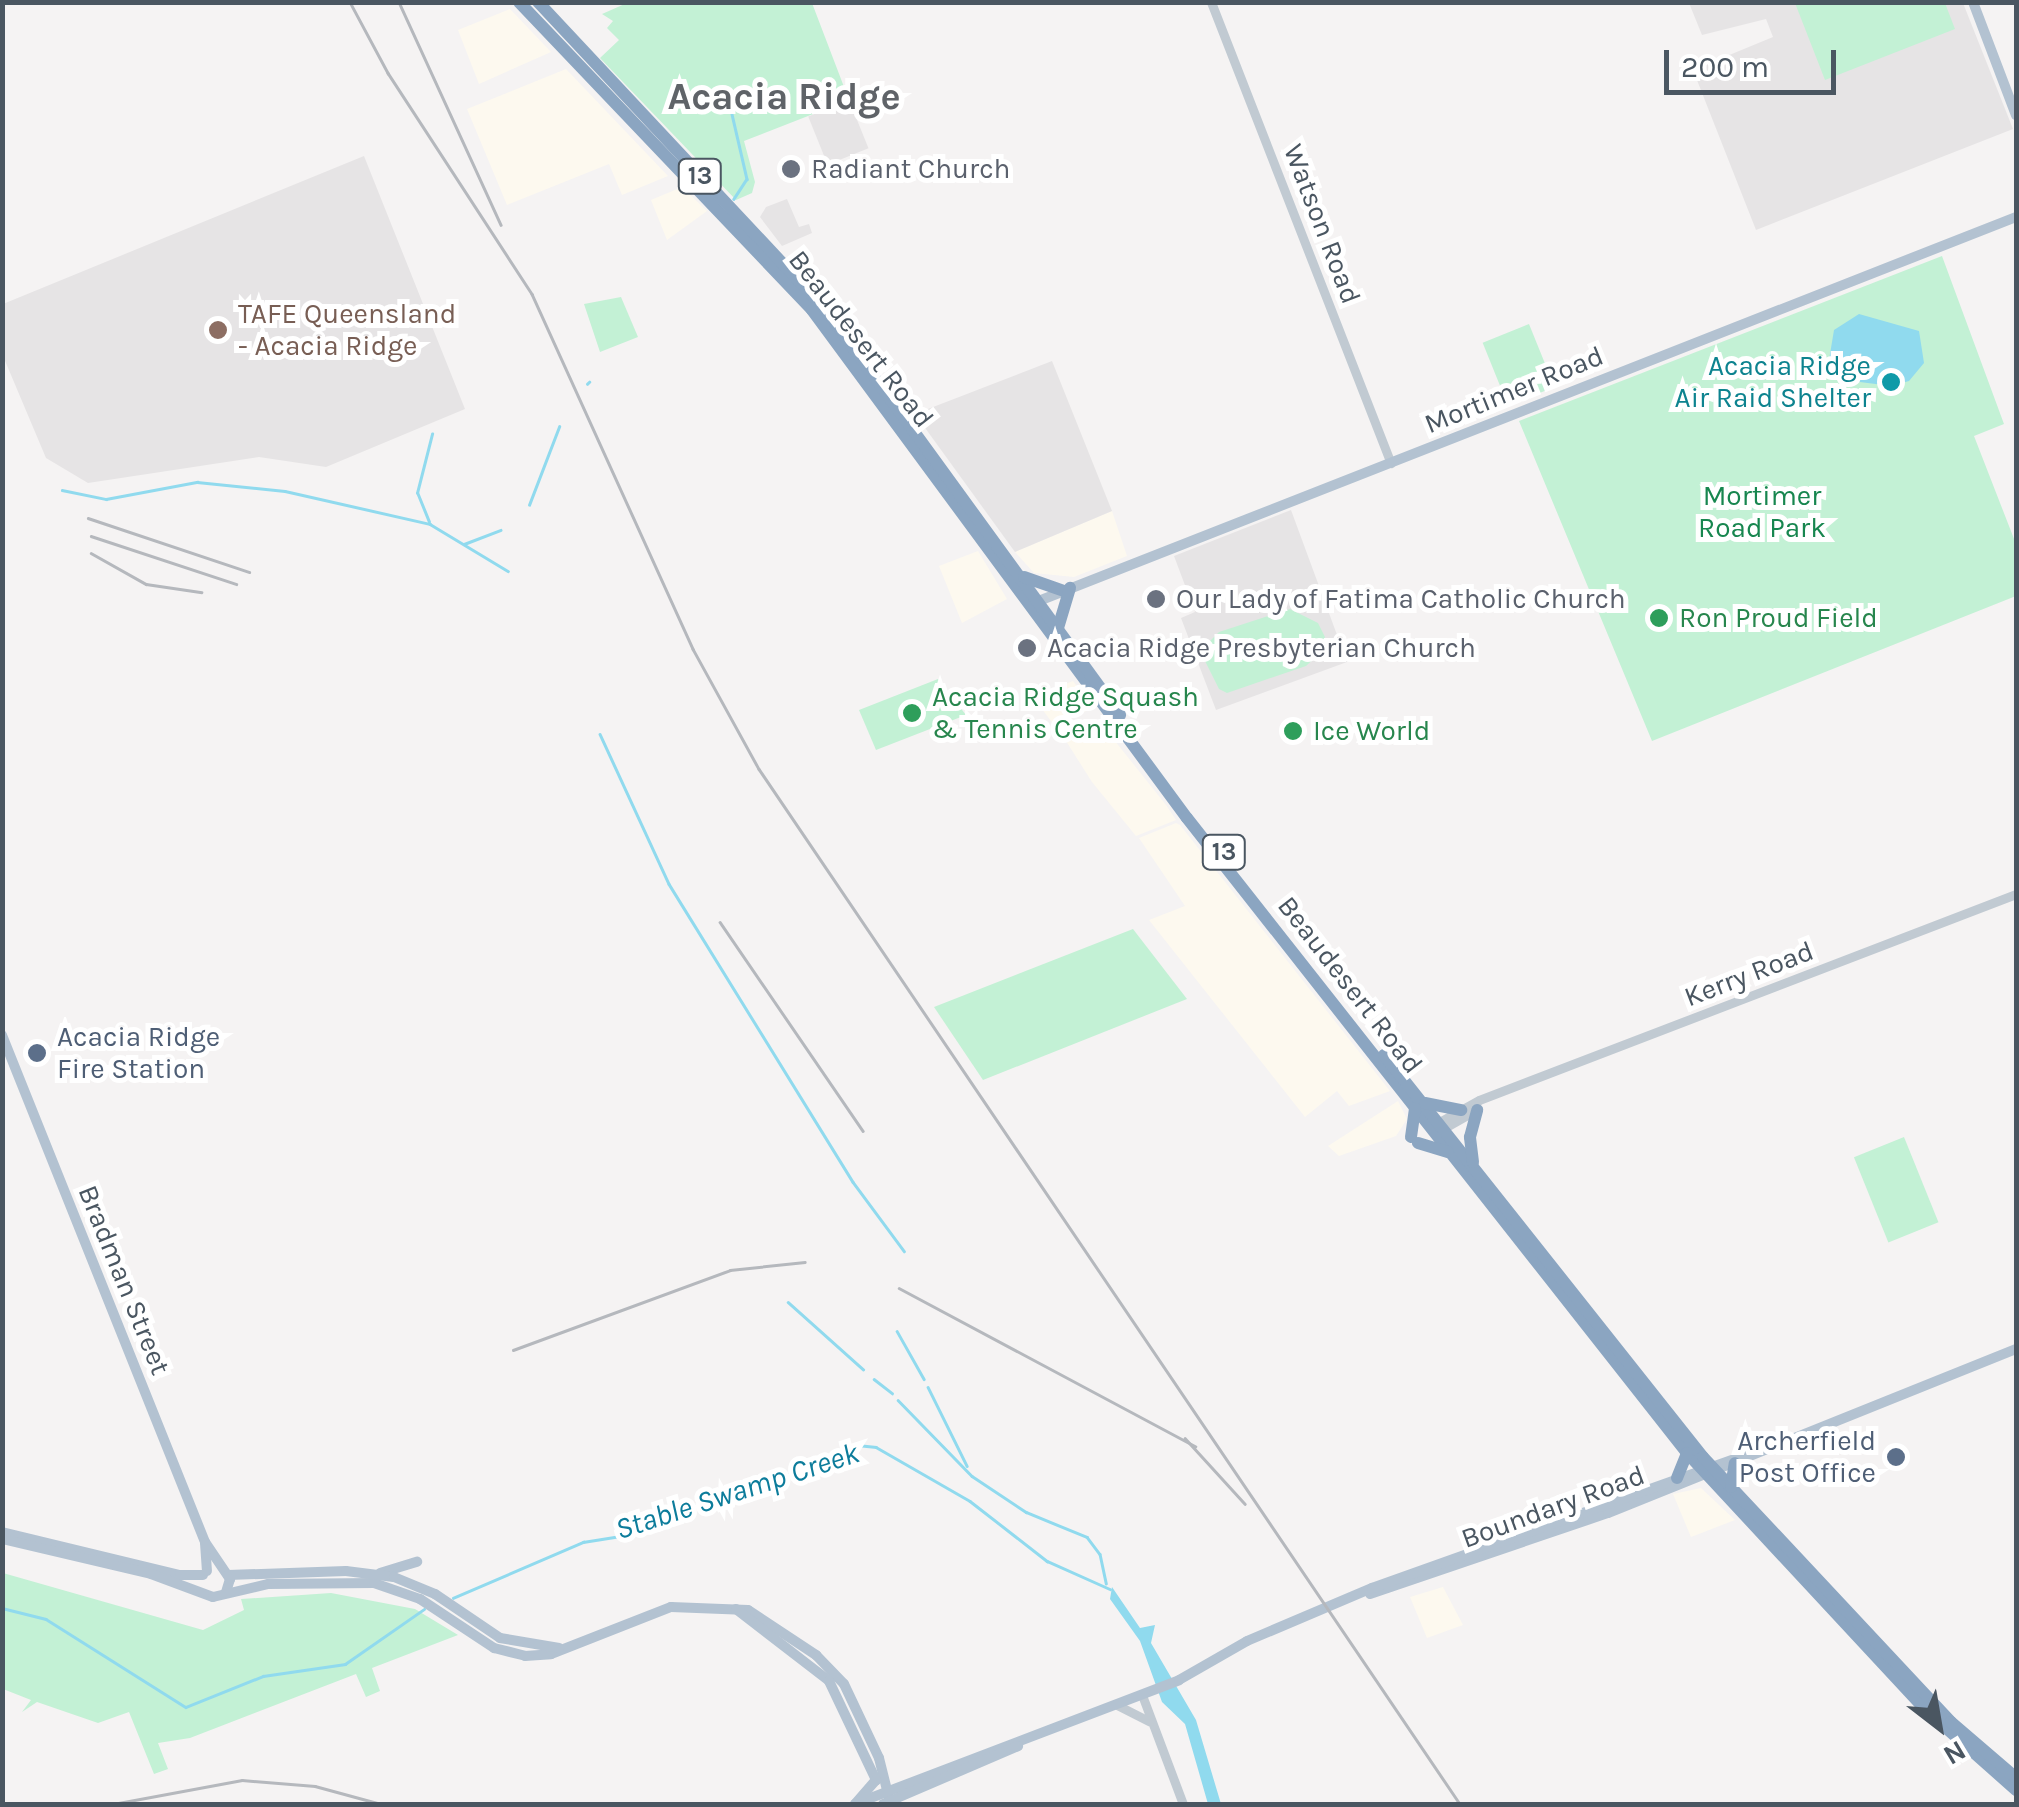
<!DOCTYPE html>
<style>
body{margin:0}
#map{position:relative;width:2019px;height:1807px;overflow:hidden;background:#f5f3f3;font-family:Karla,sans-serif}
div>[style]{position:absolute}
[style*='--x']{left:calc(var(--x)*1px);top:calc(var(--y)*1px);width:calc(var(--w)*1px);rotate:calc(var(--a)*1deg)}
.commercial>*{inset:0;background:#fdf9ef}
.education>*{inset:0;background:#e6e4e5;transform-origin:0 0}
.green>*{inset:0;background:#c3f1d5;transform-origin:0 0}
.water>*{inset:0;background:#90daee}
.stream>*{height:2.5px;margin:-1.25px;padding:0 1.25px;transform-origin:1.25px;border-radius:1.25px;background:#90daee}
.minor>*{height:9px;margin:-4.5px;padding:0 4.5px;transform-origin:4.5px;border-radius:4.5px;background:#c1cad2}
.major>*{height:10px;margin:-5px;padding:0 5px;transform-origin:5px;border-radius:5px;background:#b3c2d1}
.highway>*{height:12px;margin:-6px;padding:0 6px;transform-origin:6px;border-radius:6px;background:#8ba5c1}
.rail>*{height:2.5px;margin:-1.25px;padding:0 1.25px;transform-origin:1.25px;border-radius:1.25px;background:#b5b8bd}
.dots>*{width:28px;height:28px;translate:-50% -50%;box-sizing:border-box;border:5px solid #fff;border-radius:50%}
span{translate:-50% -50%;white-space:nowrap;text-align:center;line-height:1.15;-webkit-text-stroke:10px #fff;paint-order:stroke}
.shield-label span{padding:2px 8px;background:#fff;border:2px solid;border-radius:8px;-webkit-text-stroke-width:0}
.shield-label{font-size:25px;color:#4a5661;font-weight:700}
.worship-label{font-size:28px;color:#5b616d}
.left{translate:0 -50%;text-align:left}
.street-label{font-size:28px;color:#4a5661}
.education-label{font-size:28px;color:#785e54}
.culture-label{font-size:28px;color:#0d838f}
.right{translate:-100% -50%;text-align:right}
.park-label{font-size:28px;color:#17864f}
.leisure-label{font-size:28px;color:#27864d}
.service-label{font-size:28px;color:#4e5e75}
.water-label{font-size:30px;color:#0c7c9b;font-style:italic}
.district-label{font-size:38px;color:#5f6368;font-weight:700}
.frame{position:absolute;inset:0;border:5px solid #4a5661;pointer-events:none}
.north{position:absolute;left:1889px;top:1677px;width:100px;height:100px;-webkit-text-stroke:8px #fff;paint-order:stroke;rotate:149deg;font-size:28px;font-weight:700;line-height:40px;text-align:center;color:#4a5661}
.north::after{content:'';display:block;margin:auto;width:35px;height:45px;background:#4a5661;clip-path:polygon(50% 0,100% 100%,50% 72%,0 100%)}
.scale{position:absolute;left:1664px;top:50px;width:172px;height:45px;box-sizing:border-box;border:5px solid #4a5661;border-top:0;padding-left:12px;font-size:30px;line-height:35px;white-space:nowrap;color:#4a5661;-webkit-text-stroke:8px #fff;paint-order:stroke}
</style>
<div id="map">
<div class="commercial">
<div style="clip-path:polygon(510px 9px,551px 52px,479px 84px,458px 30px)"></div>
<div style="clip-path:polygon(566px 69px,668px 176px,622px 195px,609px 164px,507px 205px,467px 109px)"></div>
<div style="clip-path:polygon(682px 187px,707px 211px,667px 240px,651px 200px)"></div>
<div style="clip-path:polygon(1112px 511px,1127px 556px,1074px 577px,1034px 573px,1015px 552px)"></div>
<div style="clip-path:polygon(978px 551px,1007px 599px,962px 623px,939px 566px)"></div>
<div style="clip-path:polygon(1073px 681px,1093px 708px,1054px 725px,1033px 697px)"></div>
<div style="clip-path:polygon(1103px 726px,1166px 805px,1176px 820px,1136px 836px,1092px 782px,1066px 741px)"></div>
<div style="clip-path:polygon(1176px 823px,1180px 825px,1390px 1091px,1349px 1106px,1337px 1091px,1305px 1117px,1149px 920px,1185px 906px,1139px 838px)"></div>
<div style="clip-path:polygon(1398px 1101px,1407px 1119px,1396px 1136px,1339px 1156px,1328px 1146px)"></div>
<div style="clip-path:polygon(1701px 1488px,1735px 1520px,1691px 1537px,1673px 1494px)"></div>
<div style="clip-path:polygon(1443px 1587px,1463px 1625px,1427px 1638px,1410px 1597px)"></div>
</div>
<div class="education">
<div style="clip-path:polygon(1689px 3px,1963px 3px,2013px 129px,1756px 230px,1693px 70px,1773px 37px,1766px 19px,1702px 35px)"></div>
<div style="left:849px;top:100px;width:52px;height:44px;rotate:68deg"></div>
<div style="clip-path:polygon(364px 156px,465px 409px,326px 467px,259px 457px,88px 483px,46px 458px,3px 356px,3px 304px)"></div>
<div style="clip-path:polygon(787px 199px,799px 227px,809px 224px,812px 233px,782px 246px,760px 217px,766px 207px)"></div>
<div style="clip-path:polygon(1052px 361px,1112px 511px,1015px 552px,915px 414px)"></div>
<div style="clip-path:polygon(1291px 510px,1347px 662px,1216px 710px,1181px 618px,1195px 612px,1174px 556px)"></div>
</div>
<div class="green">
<div style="clip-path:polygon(627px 3px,812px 3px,849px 100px,744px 141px,755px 182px,752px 193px,736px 200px,600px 58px,619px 40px,607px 28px,613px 21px,602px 14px)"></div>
<div style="clip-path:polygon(1795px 3px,1945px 3px,1955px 29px,1825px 80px)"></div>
<div style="clip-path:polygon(1942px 256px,2004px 424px,1974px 436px,2016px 544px,2016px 596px,1652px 741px,1519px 421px)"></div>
<div style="clip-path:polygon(621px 297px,638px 337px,600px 352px,584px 304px)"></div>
<div style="left:1529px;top:324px;width:68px;height:50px;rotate:68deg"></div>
<div style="clip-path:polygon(1290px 609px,1318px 623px,1325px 637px,1320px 653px,1306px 666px,1227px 693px,1219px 689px,1203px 657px,1208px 643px,1219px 632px)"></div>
<div style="clip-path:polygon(938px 679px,966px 715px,876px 750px,859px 710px)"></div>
<div style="clip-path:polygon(1133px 929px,1187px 999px,983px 1080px,934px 1007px)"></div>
<div style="left:1904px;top:1137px;width:92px;height:54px;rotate:68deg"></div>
<div style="clip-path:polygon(3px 1573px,203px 1630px,244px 1610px,241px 1599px,331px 1593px,415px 1609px,458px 1635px,372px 1668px,380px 1691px,366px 1697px,356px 1674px,190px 1738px,158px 1743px,168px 1769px,154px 1774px,129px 1712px,98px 1723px,37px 1702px,22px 1712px,31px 1700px,3px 1689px)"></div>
</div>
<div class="water">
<div style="clip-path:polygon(1859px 314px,1919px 331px,1924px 363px,1909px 381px,1891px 386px,1860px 382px,1829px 360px,1834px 330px)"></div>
<div style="clip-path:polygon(1112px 1587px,1140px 1628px,1155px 1625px,1151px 1643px,1196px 1720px,1221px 1804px,1208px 1804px,1185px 1724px,1162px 1702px,1140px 1641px,1110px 1599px)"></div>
</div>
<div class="stream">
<div style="--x:732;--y:114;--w:67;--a:77"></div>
<div style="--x:747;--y:179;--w:24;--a:123"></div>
<div style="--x:587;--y:384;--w:3;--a:-45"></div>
<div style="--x:62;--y:490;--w:45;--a:11.6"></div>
<div style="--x:106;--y:499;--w:93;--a:-10.6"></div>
<div style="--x:197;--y:482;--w:88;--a:5.8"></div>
<div style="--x:285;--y:491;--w:149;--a:12.8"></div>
<div style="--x:430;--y:524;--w:91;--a:31.1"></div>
<div style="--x:529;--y:505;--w:84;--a:-69"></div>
<div style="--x:429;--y:522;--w:31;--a:-112"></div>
<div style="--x:417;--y:493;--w:61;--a:-75.7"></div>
<div style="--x:464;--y:544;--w:39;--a:-21"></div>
<div style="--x:600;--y:734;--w:165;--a:65.3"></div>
<div style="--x:669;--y:884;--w:350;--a:58.3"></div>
<div style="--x:853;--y:1182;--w:86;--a:53.5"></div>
<div style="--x:788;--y:1302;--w:101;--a:41.8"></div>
<div style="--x:897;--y:1331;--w:55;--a:60.6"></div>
<div style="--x:874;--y:1379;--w:23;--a:38"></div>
<div style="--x:928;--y:1387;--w:88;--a:63.7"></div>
<div style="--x:898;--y:1400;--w:106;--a:45.8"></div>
<div style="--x:972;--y:1476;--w:65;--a:33.7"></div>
<div style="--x:1026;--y:1512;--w:66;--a:22.3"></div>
<div style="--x:1087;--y:1537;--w:21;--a:53"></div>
<div style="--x:1100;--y:1554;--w:30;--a:78"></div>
<div style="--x:453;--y:1598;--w:142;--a:-23.3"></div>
<div style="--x:583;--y:1542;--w:36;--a:-9"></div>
<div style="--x:619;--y:1536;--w:32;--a:-30"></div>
<div style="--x:647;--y:1520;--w:121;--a:-16.8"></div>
<div style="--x:763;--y:1485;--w:102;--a:-23.1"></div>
<div style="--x:857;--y:1445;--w:19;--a:6"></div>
<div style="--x:876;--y:1447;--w:108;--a:29.9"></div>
<div style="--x:970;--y:1501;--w:98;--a:37.9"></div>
<div style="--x:1047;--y:1561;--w:69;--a:24"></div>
<div style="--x:2;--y:1608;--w:45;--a:14"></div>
<div style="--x:46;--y:1619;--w:165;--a:32.2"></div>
<div style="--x:186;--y:1707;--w:83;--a:-21.9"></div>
<div style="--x:263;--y:1676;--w:83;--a:-8.3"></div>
<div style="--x:345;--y:1664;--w:96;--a:-34.8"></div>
</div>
<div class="minor">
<div style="--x:1211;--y:2;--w:495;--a:68.7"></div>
<div style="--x:1434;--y:1125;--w:51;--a:-29.1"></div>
<div style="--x:1479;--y:1100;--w:575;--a:-20.99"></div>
<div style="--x:1439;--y:1131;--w:45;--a:-29.4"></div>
<div style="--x:1142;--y:1695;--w:116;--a:69.4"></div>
<div style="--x:1117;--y:1705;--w:36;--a:27"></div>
</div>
<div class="major">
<div style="--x:1973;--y:2;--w:121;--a:69.2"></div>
<div style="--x:1031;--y:604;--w:1058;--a:-21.45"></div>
<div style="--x:2;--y:1035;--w:546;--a:68.18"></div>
<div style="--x:205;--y:1542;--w:45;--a:56"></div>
<div style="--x:230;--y:1579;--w:14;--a:107"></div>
<div style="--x:2;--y:1532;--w:183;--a:13.6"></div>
<div style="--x:180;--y:1575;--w:23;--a:0"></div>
<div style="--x:2;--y:1539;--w:153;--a:13.2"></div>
<div style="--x:151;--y:1574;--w:66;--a:20.4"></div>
<div style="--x:213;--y:1597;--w:57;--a:-13.3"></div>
<div style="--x:268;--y:1584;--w:106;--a:-0.5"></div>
<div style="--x:374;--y:1583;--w:49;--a:19.2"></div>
<div style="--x:420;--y:1599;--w:89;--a:33.5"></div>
<div style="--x:494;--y:1648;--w:32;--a:14"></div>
<div style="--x:525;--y:1656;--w:26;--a:-4"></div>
<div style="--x:551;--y:1654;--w:129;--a:-21.4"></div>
<div style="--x:671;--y:1607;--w:77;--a:2.2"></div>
<div style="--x:748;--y:1610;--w:82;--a:33.5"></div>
<div style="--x:816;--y:1655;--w:40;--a:46"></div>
<div style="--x:844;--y:1684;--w:82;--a:64.7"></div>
<div style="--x:879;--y:1758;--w:45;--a:76"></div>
<div style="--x:205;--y:1543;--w:28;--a:86"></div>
<div style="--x:380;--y:1573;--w:39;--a:-17"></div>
<div style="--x:228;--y:1575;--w:118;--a:-1.9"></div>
<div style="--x:346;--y:1571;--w:48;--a:7.1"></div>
<div style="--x:394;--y:1577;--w:44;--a:22.5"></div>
<div style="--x:435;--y:1594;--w:78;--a:34.1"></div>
<div style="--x:500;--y:1638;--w:60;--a:9.6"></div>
<div style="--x:1370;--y:1594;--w:251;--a:-18.8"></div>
<div style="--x:1608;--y:1513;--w:440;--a:-21.9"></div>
<div style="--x:736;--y:1609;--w:118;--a:37.7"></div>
<div style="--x:829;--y:1681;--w:110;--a:64.6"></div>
<div style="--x:855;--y:1804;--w:347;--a:-20.9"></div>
<div style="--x:1179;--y:1680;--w:78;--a:-29.8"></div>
<div style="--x:1247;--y:1641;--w:136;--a:-23"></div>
<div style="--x:1372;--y:1588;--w:405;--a:-19.6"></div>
<div style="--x:855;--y:1804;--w:32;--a:-49"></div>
<div style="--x:883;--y:1804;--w:147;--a:-23.2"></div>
</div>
<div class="highway">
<div style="--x:519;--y:2;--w:425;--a:46.4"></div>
<div style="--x:812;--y:310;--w:631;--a:53.57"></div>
<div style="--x:1187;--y:818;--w:808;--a:51.78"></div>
<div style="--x:1687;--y:1453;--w:352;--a:47.1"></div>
<div style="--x:1927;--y:1711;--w:119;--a:41.6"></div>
<div style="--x:538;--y:2;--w:415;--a:46.9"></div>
<div style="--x:822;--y:305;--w:507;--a:53.99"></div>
<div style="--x:1024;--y:577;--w:42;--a:19.3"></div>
<div style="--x:1058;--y:628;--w:42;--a:-73.3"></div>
<div style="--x:1384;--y:1055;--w:513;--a:51.57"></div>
<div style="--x:1703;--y:1457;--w:363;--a:46.9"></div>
<div style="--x:1951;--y:1722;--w:86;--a:40.7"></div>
<div style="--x:1425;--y:1103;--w:37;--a:11"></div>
<div style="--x:1411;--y:1137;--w:29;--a:-82"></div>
<div style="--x:1418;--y:1143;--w:31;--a:17"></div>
<div style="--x:1473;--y:1162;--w:25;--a:-97"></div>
<div style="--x:1470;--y:1137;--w:28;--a:-75"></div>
<div style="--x:1677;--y:1478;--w:27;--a:-68"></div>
<div style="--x:1731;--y:1487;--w:24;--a:-81"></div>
</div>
<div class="rail">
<div style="--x:350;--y:2;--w:81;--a:61.8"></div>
<div style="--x:388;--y:73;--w:264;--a:56.9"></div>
<div style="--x:532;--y:294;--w:390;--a:65.6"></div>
<div style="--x:693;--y:649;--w:137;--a:61.2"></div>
<div style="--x:759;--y:769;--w:1250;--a:55.89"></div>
<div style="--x:399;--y:2;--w:245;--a:65.4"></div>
<div style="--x:88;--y:518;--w:170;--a:18.5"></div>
<div style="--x:91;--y:536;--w:153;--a:18.3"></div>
<div style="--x:91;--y:553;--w:63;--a:29.4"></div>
<div style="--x:146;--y:584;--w:56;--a:8.3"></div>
<div style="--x:720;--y:922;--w:253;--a:55.6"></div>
<div style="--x:899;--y:1288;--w:336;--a:28.1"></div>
<div style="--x:513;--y:1350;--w:231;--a:-20.2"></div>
<div style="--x:730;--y:1270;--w:75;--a:-6.1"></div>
<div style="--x:1185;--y:1438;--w:89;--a:47.7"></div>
<div style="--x:113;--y:1804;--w:131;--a:-10.5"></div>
<div style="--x:242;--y:1780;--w:73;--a:4.7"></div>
<div style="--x:315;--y:1786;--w:68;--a:15.3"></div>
</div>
<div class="dots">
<div style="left:791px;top:169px;background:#6b7280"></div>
<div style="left:218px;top:330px;background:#8d6e63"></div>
<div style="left:1891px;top:382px;background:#0f9aa8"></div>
<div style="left:1156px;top:599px;background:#6b7280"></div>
<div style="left:1659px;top:618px;background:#2e9e5b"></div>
<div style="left:1027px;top:648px;background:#6b7280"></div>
<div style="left:912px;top:713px;background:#2e9e5b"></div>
<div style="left:1293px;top:731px;background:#2e9e5b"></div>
<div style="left:37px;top:1053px;background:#5c6f8a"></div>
<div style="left:1896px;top:1457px;background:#5c6f8a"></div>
</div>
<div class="shield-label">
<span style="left:700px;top:176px">13</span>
<span style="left:1224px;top:852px">13</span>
</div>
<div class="worship-label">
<span class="left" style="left:811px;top:169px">Radiant Church</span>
<span class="left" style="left:1176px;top:599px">Our Lady of Fatima Catholic Church</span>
<span class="left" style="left:1047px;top:648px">Acacia Ridge Presbyterian Church</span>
</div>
<div class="street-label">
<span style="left:1322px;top:224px;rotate:69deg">Watson Road</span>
<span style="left:861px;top:339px;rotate:52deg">Beaudesert Road</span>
<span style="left:1514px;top:390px;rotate:-22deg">Mortimer Road</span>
<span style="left:1749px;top:974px;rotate:-21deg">Kerry Road</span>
<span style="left:1350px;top:985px;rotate:52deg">Beaudesert Road</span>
<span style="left:124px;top:1280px;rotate:68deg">Bradman Street</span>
<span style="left:1553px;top:1507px;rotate:-20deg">Boundary Road</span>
</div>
<div class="education-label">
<span class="left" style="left:238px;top:330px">TAFE Queensland<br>- Acacia Ridge</span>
</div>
<div class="culture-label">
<span class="right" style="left:1871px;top:382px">Acacia Ridge<br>Air Raid Shelter</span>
</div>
<div class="park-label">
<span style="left:1762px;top:512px">Mortimer<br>Road Park</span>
</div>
<div class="leisure-label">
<span class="left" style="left:1679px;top:618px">Ron Proud Field</span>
<span class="left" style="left:932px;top:713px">Acacia Ridge Squash<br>&amp; Tennis Centre</span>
<span class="left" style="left:1313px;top:731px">Ice World</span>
</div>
<div class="service-label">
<span class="left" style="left:57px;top:1053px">Acacia Ridge<br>Fire Station</span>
<span class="right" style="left:1876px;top:1457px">Archerfield<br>Post Office</span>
</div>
<div class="water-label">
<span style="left:737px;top:1491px;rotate:-18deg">Stable Swamp Creek</span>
</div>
<div class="district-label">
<span style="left:784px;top:97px">Acacia Ridge</span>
</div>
<div class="frame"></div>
<div class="north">N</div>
<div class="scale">200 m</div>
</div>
